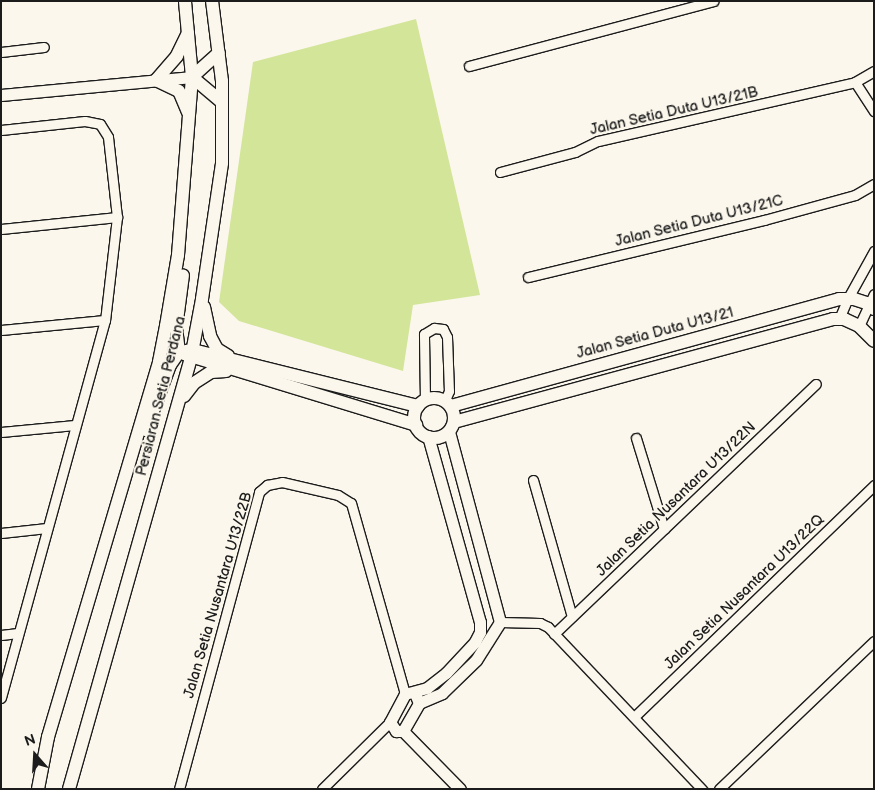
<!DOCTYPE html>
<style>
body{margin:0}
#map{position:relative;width:875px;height:790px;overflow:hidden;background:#fbf7ec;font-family:"Balsamiq Sans",sans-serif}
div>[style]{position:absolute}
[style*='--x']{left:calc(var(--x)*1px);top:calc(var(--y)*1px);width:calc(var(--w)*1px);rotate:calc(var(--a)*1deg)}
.green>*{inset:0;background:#d2e599}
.roads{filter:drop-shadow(1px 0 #1c1c1c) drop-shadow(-1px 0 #1c1c1c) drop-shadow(0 1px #1c1c1c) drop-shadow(0 -1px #1c1c1c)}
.minor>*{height:9px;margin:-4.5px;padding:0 4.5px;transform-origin:4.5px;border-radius:4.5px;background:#fbf7ec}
.tertiary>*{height:11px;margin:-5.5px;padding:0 5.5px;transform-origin:5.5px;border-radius:5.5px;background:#fbf7ec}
.secondary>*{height:12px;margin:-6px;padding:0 6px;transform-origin:6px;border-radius:6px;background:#fbf7ec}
.secondary>.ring{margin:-6px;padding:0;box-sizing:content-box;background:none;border:12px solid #fbf7ec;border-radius:50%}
span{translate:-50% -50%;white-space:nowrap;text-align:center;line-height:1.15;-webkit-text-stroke:4px #fbf7ec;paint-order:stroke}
.street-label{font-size:15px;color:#1c1c1c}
.frame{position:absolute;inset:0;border:2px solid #1c1c1c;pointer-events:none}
.north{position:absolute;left:10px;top:730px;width:50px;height:50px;-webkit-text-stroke:4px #fbf7ec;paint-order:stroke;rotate:341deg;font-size:14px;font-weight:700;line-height:20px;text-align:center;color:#1c1c1c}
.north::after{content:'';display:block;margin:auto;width:18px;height:22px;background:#1c1c1c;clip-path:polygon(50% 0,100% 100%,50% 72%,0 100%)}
</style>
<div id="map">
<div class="green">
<div style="clip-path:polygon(416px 19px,480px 295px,413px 305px,403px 371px,239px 321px,219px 302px,253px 62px)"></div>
</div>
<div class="roads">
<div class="minor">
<div style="--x:1;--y:52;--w:43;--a:-6.6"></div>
<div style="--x:469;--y:66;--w:253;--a:-14.9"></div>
<div style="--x:855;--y:82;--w:35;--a:57"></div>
<div style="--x:1;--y:130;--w:84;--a:-6.1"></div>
<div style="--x:85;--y:121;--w:15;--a:11"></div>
<div style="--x:100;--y:124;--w:15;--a:58"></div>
<div style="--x:108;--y:137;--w:81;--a:83.6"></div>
<div style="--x:117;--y:217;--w:104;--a:96.6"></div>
<div style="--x:105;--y:320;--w:392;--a:105.4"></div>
<div style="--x:500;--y:172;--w:78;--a:-14.9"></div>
<div style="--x:575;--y:152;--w:25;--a:-26"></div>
<div style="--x:598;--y:141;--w:264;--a:-12.9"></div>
<div style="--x:855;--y:82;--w:22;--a:-30"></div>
<div style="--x:1;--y:229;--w:117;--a:-5.9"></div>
<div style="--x:528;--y:277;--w:243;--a:-13.6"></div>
<div style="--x:764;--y:220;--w:94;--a:-15.4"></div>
<div style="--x:855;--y:195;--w:22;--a:-30"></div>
<div style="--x:839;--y:319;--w:23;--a:-67"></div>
<div style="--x:848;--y:298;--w:54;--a:-61"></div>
<div style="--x:859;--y:326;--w:35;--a:-65"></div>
<div style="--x:1;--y:330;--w:104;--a:-5.5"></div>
<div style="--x:425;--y:400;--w:66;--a:-90.9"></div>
<div style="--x:424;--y:334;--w:12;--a:-31"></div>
<div style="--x:434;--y:328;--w:9;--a:6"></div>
<div style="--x:443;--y:329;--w:9;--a:63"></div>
<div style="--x:447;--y:337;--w:54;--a:87.9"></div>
<div style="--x:449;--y:391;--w:10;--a:114"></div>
<div style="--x:1;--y:432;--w:74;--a:-5.4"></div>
<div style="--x:636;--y:438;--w:95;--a:72.9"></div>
<div style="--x:533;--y:480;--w:142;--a:74.1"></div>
<div style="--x:1;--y:533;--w:46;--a:-6.2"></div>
<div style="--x:500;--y:622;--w:40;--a:1.4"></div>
<div style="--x:540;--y:623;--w:9;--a:27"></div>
<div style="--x:548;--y:627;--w:224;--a:46.5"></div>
<div style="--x:554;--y:634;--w:362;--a:-43.7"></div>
<div style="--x:1;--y:635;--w:17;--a:-7"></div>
<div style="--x:634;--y:717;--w:334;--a:-44"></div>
<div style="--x:179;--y:789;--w:308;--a:-74.9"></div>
<div style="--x:259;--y:492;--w:11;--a:-41"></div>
<div style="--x:267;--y:485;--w:15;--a:-11"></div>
<div style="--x:282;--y:482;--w:57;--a:13.1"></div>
<div style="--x:338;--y:495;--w:15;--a:32"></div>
<div style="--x:351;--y:503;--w:198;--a:74.2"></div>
<div style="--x:322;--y:789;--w:95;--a:-44.6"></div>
<div style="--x:719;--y:789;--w:214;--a:-43.7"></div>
</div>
<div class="tertiary">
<div style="--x:1;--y:95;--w:192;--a:-5.4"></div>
<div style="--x:428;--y:436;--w:193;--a:74.4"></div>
<div style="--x:480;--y:622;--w:10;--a:90"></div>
<div style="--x:480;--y:632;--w:11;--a:117"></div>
<div style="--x:475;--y:642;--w:42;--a:133.1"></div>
<div style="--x:446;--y:673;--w:24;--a:142"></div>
<div style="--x:427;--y:688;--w:23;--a:165"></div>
<div style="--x:405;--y:694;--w:32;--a:118"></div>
<div style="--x:390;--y:722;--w:11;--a:56"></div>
<div style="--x:396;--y:731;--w:7;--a:0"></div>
<div style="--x:403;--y:731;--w:81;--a:45.5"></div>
<div style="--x:419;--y:703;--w:25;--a:-23"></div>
<div style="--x:442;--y:693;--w:47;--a:-44.1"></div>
<div style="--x:476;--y:660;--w:45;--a:-57.7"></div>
<div style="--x:500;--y:622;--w:197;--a:-105"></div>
<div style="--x:403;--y:731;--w:32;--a:-60"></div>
<div style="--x:419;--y:703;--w:8;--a:-113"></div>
</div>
<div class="secondary">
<div style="--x:188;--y:33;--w:25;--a:116"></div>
<div style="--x:177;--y:56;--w:32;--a:131"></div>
<div style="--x:156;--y:80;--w:25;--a:26"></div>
<div style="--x:179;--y:91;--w:23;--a:67"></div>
<div style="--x:192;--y:77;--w:39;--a:40"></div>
<div style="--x:192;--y:77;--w:36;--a:-42"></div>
<div style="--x:204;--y:307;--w:30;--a:78"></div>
<div style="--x:210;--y:336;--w:15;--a:62"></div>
<div style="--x:217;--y:349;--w:13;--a:32"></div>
<div style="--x:186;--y:351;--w:7;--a:-8"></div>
<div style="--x:193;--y:350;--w:232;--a:14"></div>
<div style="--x:184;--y:354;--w:243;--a:17"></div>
<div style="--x:184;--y:396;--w:16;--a:-52"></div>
<div style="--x:194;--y:383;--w:20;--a:-33"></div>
<div style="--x:211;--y:372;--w:15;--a:-4"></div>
<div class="ring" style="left:414px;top:398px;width:28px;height:28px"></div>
<div style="--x:451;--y:406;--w:402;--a:-15.4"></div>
<div style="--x:839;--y:299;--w:15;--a:0"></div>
<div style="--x:854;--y:299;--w:13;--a:18"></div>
<div style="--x:866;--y:303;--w:10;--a:37"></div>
<div style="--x:454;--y:422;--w:393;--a:-15.2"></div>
<div style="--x:833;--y:319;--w:11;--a:0"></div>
<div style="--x:844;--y:319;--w:17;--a:25"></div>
<div style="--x:859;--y:326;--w:21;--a:45"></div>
<div style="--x:146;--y:430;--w:69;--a:-69.7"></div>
<div style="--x:170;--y:365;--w:16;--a:-55"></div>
<div style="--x:179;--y:352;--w:24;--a:-97"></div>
<div style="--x:176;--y:328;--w:53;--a:-82.5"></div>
<div style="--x:38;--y:789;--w:53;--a:-79.1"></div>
<div style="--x:48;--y:737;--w:391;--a:-73.5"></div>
<div style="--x:159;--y:362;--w:37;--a:-79"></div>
<div style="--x:166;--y:326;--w:72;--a:-80.4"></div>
<div style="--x:178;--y:255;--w:179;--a:-85.5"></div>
<div style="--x:192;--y:77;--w:76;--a:-95.3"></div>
<div style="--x:69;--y:789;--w:448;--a:-74.2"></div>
<div style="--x:191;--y:358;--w:60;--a:-79.4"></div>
<div style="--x:202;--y:299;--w:137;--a:-81.6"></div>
<div style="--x:222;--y:163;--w:82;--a:-90"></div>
<div style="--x:222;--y:81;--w:81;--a:-97.1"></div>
</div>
</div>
<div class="street-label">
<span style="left:674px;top:111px;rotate:-13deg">Jalan Setia Duta U13/21B</span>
<span style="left:699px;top:221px;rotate:-14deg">Jalan Setia Duta U13/21C</span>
<span style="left:655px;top:333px;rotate:-15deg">Jalan Setia Duta U13/21</span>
<span style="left:161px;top:396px;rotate:-76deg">Persiaran Setia Perdana</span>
<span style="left:676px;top:499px;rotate:-44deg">Jalan Setia Nusantara U13/22N</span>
<span style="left:744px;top:592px;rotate:-44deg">Jalan Setia Nusantara U13/22Q</span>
<span style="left:218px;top:595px;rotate:-74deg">Jalan Setia Nusantara U13/22B</span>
</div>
<div class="frame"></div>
<div class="north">N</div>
</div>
